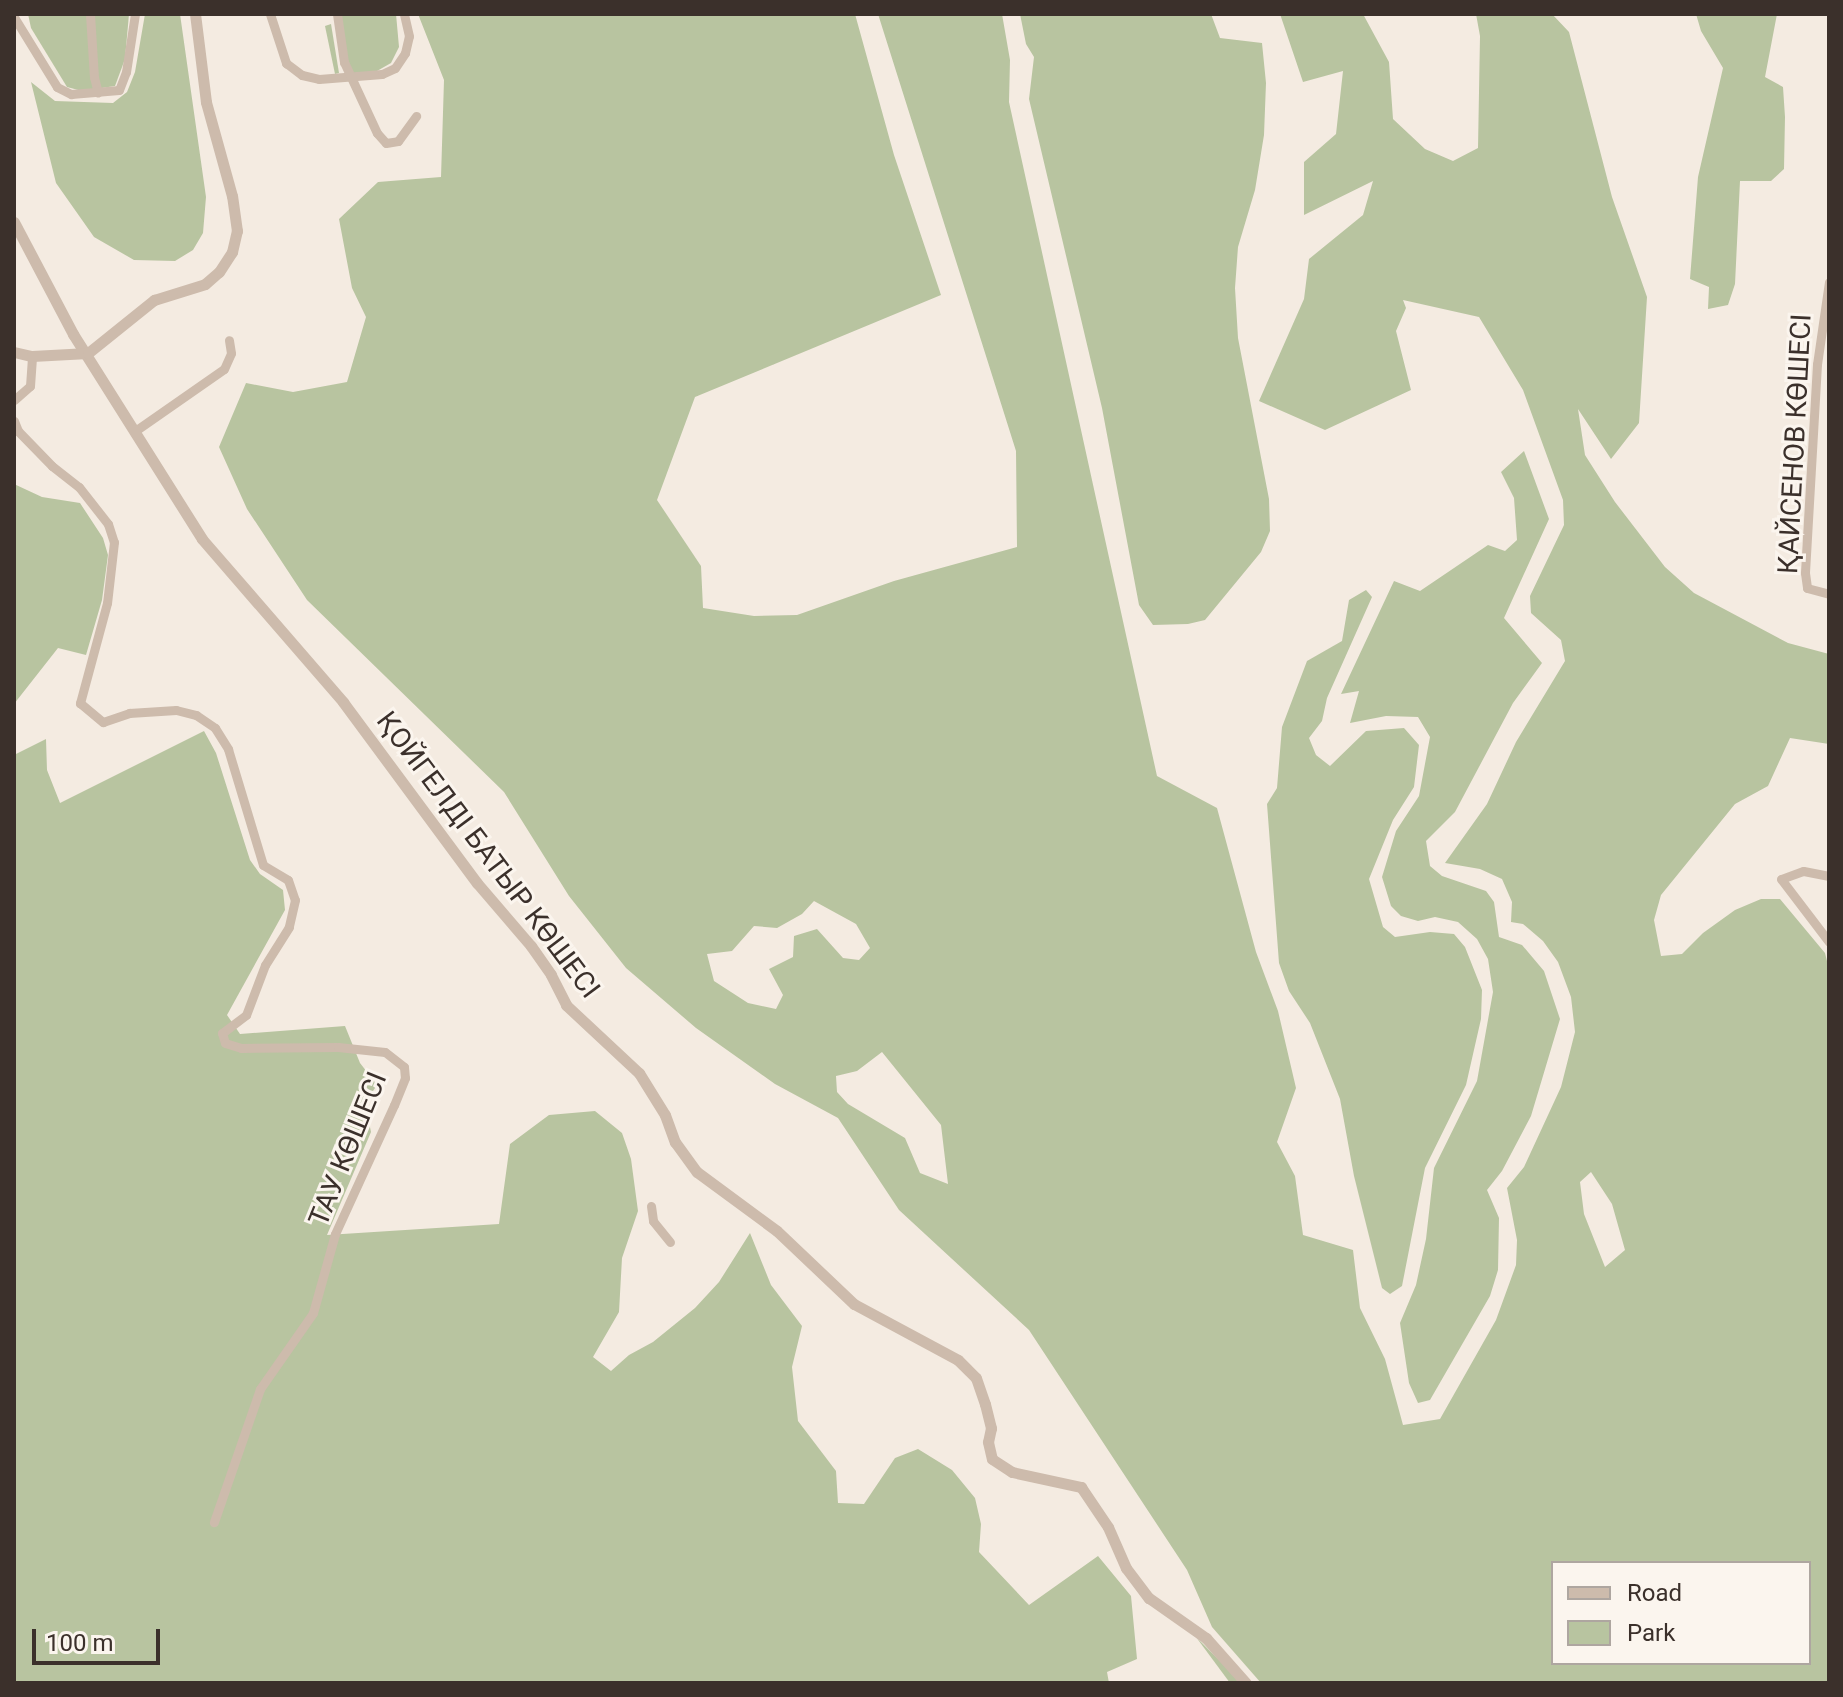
<!DOCTYPE html>
<meta charset="utf-8">
<style>
body{margin:0}
#map{position:relative;width:1843px;height:1697px;overflow:hidden;background:#f4ebe1;font-family:Roboto,sans-serif}
div>[style]{position:absolute}
[style*='--x']{left:calc(var(--x)*1px);top:calc(var(--y)*1px);width:calc(var(--w)*1px);rotate:calc(var(--a)*1deg)}
.green>*{inset:0;background:#b8c4a0}
.minor>*{height:9px;margin:-4.5px;padding:0 4.5px;transform-origin:4.5px;border-radius:4.5px;background:#cdbbac}
.tertiary>*{height:11px;margin:-5.5px;padding:0 5.5px;transform-origin:5.5px;border-radius:5.5px;background:#cdbbac}
span{translate:-50% -50%;white-space:nowrap;text-align:center;line-height:1.15;-webkit-text-stroke:6px #fbf5ee;paint-order:stroke}
.street-label{font-size:28px;color:#3b302b}
.frame{position:absolute;inset:0;border:16px solid #3b302b;pointer-events:none}
.legend{position:absolute;left:1551px;top:1561px;width:260px;height:104px;box-sizing:border-box;background:#fbf5ee;border:2px solid #aea6a0;margin:0;padding:10px 14px;list-style:none;font-size:24px;color:#3b302b}
.legend li{display:flex;align-items:center;gap:16px;height:40px}
.legend b{width:40px;border:2px solid #aea6a0}
.scale{position:absolute;left:32px;top:1629px;width:128px;height:36px;box-sizing:border-box;border:4px solid #3b302b;border-top:0;padding-left:10px;font-size:24px;line-height:28px;white-space:nowrap;color:#3b302b;-webkit-text-stroke:6px #fbf5ee;paint-order:stroke}
</style>
<div id="map">
<div class="green">
<div style="clip-path:polygon(28px 14px,129px 14px,125px 59px,115px 86px,82px 91px,67px 87px,31px 28px)"></div>
<div style="clip-path:polygon(145px 14px,180px 14px,206px 197px,203px 233px,193px 250px,175px 261px,134px 260px,94px 237px,56px 183px,31px 82px,55px 101px,113px 103px,127px 92px,135px 72px)"></div>
<div style="clip-path:polygon(349px 14px,396px 14px,399px 47px,391px 63px,377px 71px,350px 74px,340px 16px)"></div>
<div style="clip-path:polygon(evenodd,418px 14px,855px 14px,894px 155px,941px 295px,695px 397px,657px 500px,701px 566px,703px 608px,754px 616px,797px 615px,894px 581px,1017px 547px,1016px 451px,878px 14px,1002px 14px,1010px 60px,1009px 102px,1157px 776px,1217px 808px,1256px 952px,1278px 1011px,1296px 1088px,1277px 1142px,1295px 1176px,1303px 1235px,1353px 1250px,1360px 1308px,1385px 1359px,1403px 1425px,1440px 1419px,1496px 1320px,1516px 1265px,1517px 1240px,1507px 1188px,1524px 1167px,1561px 1087px,1575px 1032px,1571px 997px,1558px 962px,1543px 941px,1523px 924px,1511px 922px,1512px 902px,1502px 879px,1480px 869px,1445px 863px,1487px 804px,1516px 742px,1565px 661px,1561px 640px,1531px 613px,1530px 596px,1564px 525px,1563px 500px,1523px 390px,1479px 317px,1403px 300px,1406px 308px,1396px 331px,1411px 390px,1325px 430px,1259px 401px,1304px 299px,1309px 259px,1363px 215px,1373px 181px,1304px 215px,1304px 162px,1336px 134px,1343px 71px,1303px 82px,1280px 14px,1363px 14px,1389px 62px,1393px 119px,1425px 149px,1453px 161px,1478px 148px,1480px 36px,1476px 14px,1552px 14px,1569px 32px,1612px 197px,1647px 297px,1639px 423px,1611px 459px,1578px 409px,1585px 455px,1615px 502px,1665px 567px,1694px 593px,1788px 643px,1829px 654px,1829px 744px,1790px 738px,1768px 786px,1735px 804px,1661px 895px,1654px 920px,1661px 956px,1682px 954px,1703px 933px,1735px 910px,1761px 899px,1780px 899px,1825px 953px,1829px 969px,1829px 1683px,1261px 1683px,1212px 1627px,1187px 1570px,1029px 1330px,899px 1210px,838px 1118px,775px 1084px,696px 1028px,626px 968px,569px 896px,504px 792px,307px 600px,247px 509px,219px 447px,246px 383px,293px 392px,347px 382px,366px 317px,352px 288px,339px 219px,378px 182px,441px 177px,444px 80px,418px 14px,814px 901px,856px 924px,870px 948px,859px 960px,843px 958px,817px 929px,794px 936px,793px 957px,769px 969px,783px 995px,776px 1009px,748px 1003px,714px 981px,707px 954px,732px 951px,754px 926px,777px 928px,802px 914px,814px 901px,418px 14px,882px 1052px,941px 1125px,948px 1184px,920px 1173px,905px 1138px,848px 1104px,837px 1092px,836px 1076px,857px 1071px,882px 1052px,418px 14px,1591px 1172px,1612px 1204px,1625px 1250px,1605px 1267px,1584px 1214px,1580px 1182px,1591px 1172px,418px 14px,1553px 1563px,1809px 1563px,1809px 1663px,1553px 1663px,1553px 1563px)"></div>
<div style="clip-path:polygon(1020px 14px,1211px 14px,1220px 38px,1262px 43px,1266px 83px,1264px 135px,1255px 190px,1238px 247px,1235px 288px,1238px 338px,1269px 499px,1270px 531px,1261px 552px,1205px 620px,1188px 624px,1153px 625px,1139px 605px,1102px 408px,1029px 99px,1034px 57px,1026px 44px)"></div>
<div style="clip-path:polygon(1696px 14px,1777px 14px,1765px 77px,1783px 87px,1785px 117px,1784px 169px,1771px 181px,1740px 181px,1735px 284px,1728px 305px,1708px 309px,1709px 287px,1690px 279px,1698px 177px,1723px 68px,1701px 31px)"></div>
<div style="clip-path:polygon(331px 24px,339px 73px,335px 74px,325px 26px)"></div>
<div style="clip-path:polygon(1524px 451px,1549px 519px,1504px 618px,1542px 663px,1513px 703px,1455px 812px,1426px 841px,1430px 866px,1442px 876px,1486px 891px,1494px 902px,1499px 937px,1522px 945px,1544px 971px,1560px 1019px,1531px 1116px,1502px 1171px,1487px 1190px,1499px 1218px,1498px 1270px,1490px 1296px,1430px 1400px,1418px 1403px,1409px 1383px,1400px 1323px,1416px 1285px,1426px 1239px,1434px 1168px,1477px 1081px,1493px 992px,1488px 959px,1477px 939px,1458px 922px,1435px 917px,1418px 921px,1401px 916px,1391px 906px,1382px 877px,1396px 831px,1419px 796px,1430px 737px,1418px 717px,1386px 716px,1350px 723px,1359px 691px,1341px 694px,1394px 581px,1420px 591px,1488px 545px,1505px 551px,1517px 540px,1514px 498px,1501px 472px)"></div>
<div style="clip-path:polygon(14px 484px,42px 497px,80px 503px,103px 538px,108px 555px,102px 600px,86px 655px,58px 648px,14px 704px)"></div>
<div style="clip-path:polygon(1366px 590px,1372px 597px,1327px 698px,1322px 721px,1309px 738px,1316px 755px,1330px 766px,1366px 731px,1404px 728px,1419px 745px,1414px 787px,1393px 820px,1369px 879px,1383px 927px,1395px 937px,1430px 932px,1454px 934px,1465px 947px,1482px 990px,1481px 1019px,1466px 1085px,1425px 1168px,1402px 1286px,1390px 1294px,1382px 1288px,1354px 1176px,1340px 1099px,1310px 1023px,1289px 991px,1279px 963px,1267px 804px,1277px 788px,1282px 727px,1307px 661px,1342px 641px,1349px 600px)"></div>
<div style="clip-path:polygon(204px 731px,216px 753px,250px 860px,260px 874px,283px 890px,285px 910px,227px 1015px,240px 1034px,345px 1026px,360px 1063px,377px 1085px,365px 1103px,371px 1132px,327px 1235px,499px 1224px,510px 1144px,549px 1115px,595px 1111px,622px 1133px,631px 1159px,638px 1211px,622px 1258px,619px 1312px,593px 1357px,611px 1371px,629px 1355px,653px 1342px,695px 1308px,719px 1282px,750px 1233px,771px 1285px,802px 1326px,792px 1367px,798px 1421px,836px 1471px,838px 1503px,864px 1504px,895px 1458px,918px 1449px,952px 1470px,975px 1498px,981px 1524px,979px 1552px,1029px 1605px,1098px 1556px,1131px 1596px,1137px 1659px,1107px 1672px,1109px 1683px,14px 1683px,14px 755px,46px 739px,47px 770px,60px 803px)"></div>
<div style="clip-path:polygon(1196px 1637px,1217px 1658px,1241px 1683px,1230px 1683px)"></div>
</div>
<div class="minor">
<div style="--x:90;--y:14;--w:63;--a:86.4"></div>
<div style="--x:94;--y:77;--w:16;--a:76"></div>
<div style="--x:270;--y:14;--w:52;--a:71.9"></div>
<div style="--x:286;--y:63;--w:20;--a:37"></div>
<div style="--x:302;--y:75;--w:17;--a:13"></div>
<div style="--x:319;--y:79;--w:63;--a:-4.5"></div>
<div style="--x:382;--y:74;--w:14;--a:-25"></div>
<div style="--x:395;--y:68;--w:18;--a:-56"></div>
<div style="--x:405;--y:53;--w:17;--a:-77"></div>
<div style="--x:409;--y:36;--w:23;--a:-103"></div>
<div style="--x:337;--y:14;--w:49;--a:81.7"></div>
<div style="--x:344;--y:62;--w:78;--a:65.1"></div>
<div style="--x:377;--y:133;--w:13;--a:48"></div>
<div style="--x:386;--y:143;--w:12;--a:-9"></div>
<div style="--x:398;--y:141;--w:31;--a:-54"></div>
<div style="--x:14;--y:17;--w:82;--a:58.4"></div>
<div style="--x:57;--y:87;--w:16;--a:27"></div>
<div style="--x:71;--y:94;--w:48;--a:-4.8"></div>
<div style="--x:119;--y:90;--w:19;--a:-69"></div>
<div style="--x:126;--y:72;--w:59;--a:-81.2"></div>
<div style="--x:1829;--y:282;--w:83;--a:98.3"></div>
<div style="--x:1817;--y:364;--w:209;--a:93.3"></div>
<div style="--x:1805;--y:573;--w:15;--a:82"></div>
<div style="--x:1807;--y:588;--w:23;--a:15"></div>
<div style="--x:14;--y:400;--w:21;--a:-41"></div>
<div style="--x:30;--y:386;--w:30;--a:-86"></div>
<div style="--x:14;--y:421;--w:11;--a:68"></div>
<div style="--x:18;--y:431;--w:49;--a:45.8"></div>
<div style="--x:52;--y:466;--w:34;--a:38"></div>
<div style="--x:79;--y:487;--w:47;--a:51.9"></div>
<div style="--x:108;--y:524;--w:19;--a:72"></div>
<div style="--x:114;--y:542;--w:61;--a:96.5"></div>
<div style="--x:107;--y:603;--w:104;--a:105.1"></div>
<div style="--x:80;--y:703;--w:30;--a:40"></div>
<div style="--x:103;--y:722;--w:28;--a:-19"></div>
<div style="--x:129;--y:713;--w:47;--a:-3.7"></div>
<div style="--x:176;--y:710;--w:21;--a:14"></div>
<div style="--x:196;--y:715;--w:23;--a:34"></div>
<div style="--x:215;--y:728;--w:25;--a:58"></div>
<div style="--x:228;--y:749;--w:121;--a:73.2"></div>
<div style="--x:263;--y:865;--w:29;--a:31"></div>
<div style="--x:288;--y:880;--w:21;--a:71"></div>
<div style="--x:295;--y:900;--w:28;--a:103"></div>
<div style="--x:289;--y:927;--w:45;--a:122.3"></div>
<div style="--x:265;--y:965;--w:53;--a:110.8"></div>
<div style="--x:246;--y:1015;--w:30;--a:143"></div>
<div style="--x:222;--y:1033;--w:10;--a:73"></div>
<div style="--x:225;--y:1043;--w:17;--a:17"></div>
<div style="--x:241;--y:1048;--w:97;--a:-0.6"></div>
<div style="--x:338;--y:1047;--w:47;--a:6.1"></div>
<div style="--x:385;--y:1052;--w:24;--a:38"></div>
<div style="--x:404;--y:1067;--w:11;--a:85"></div>
<div style="--x:405;--y:1078;--w:29;--a:112"></div>
<div style="--x:394;--y:1105;--w:142;--a:114.6"></div>
<div style="--x:335;--y:1234;--w:82;--a:105.6"></div>
<div style="--x:313;--y:1313;--w:93;--a:124.9"></div>
<div style="--x:260;--y:1389;--w:141;--a:109.1"></div>
<div style="--x:135;--y:431;--w:108;--a:-34.9"></div>
<div style="--x:224;--y:369;--w:17;--a:-66"></div>
<div style="--x:231;--y:353;--w:13;--a:-99"></div>
<div style="--x:1829;--y:876;--w:26;--a:-169"></div>
<div style="--x:1803;--y:871;--w:23;--a:160"></div>
<div style="--x:1781;--y:879;--w:79;--a:52.7"></div>
<div style="--x:651;--y:1206;--w:15;--a:82"></div>
<div style="--x:653;--y:1221;--w:27;--a:51"></div>
</div>
<div class="tertiary">
<div style="--x:14;--y:222;--w:127;--a:62.2"></div>
<div style="--x:73;--y:334;--w:242;--a:57.8"></div>
<div style="--x:202;--y:539;--w:216;--a:49.1"></div>
<div style="--x:343;--y:702;--w:225;--a:53.5"></div>
<div style="--x:477;--y:883;--w:83;--a:49.4"></div>
<div style="--x:531;--y:946;--w:35;--a:55"></div>
<div style="--x:551;--y:975;--w:34;--a:63"></div>
<div style="--x:566;--y:1005;--w:100;--a:43"></div>
<div style="--x:639;--y:1073;--w:49;--a:58.2"></div>
<div style="--x:665;--y:1115;--w:29;--a:70"></div>
<div style="--x:675;--y:1142;--w:37;--a:54"></div>
<div style="--x:697;--y:1172;--w:99;--a:36.4"></div>
<div style="--x:777;--y:1231;--w:106;--a:43.5"></div>
<div style="--x:854;--y:1304;--w:118;--a:28.3"></div>
<div style="--x:958;--y:1360;--w:25;--a:45"></div>
<div style="--x:976;--y:1378;--w:28;--a:71"></div>
<div style="--x:985;--y:1404;--w:25;--a:76"></div>
<div style="--x:991;--y:1428;--w:14;--a:102"></div>
<div style="--x:988;--y:1442;--w:17;--a:77"></div>
<div style="--x:992;--y:1459;--w:24;--a:33"></div>
<div style="--x:1012;--y:1472;--w:71;--a:12.3"></div>
<div style="--x:1081;--y:1487;--w:48;--a:56"></div>
<div style="--x:1108;--y:1527;--w:45;--a:66.3"></div>
<div style="--x:1126;--y:1568;--w:38;--a:53"></div>
<div style="--x:1149;--y:1598;--w:70;--a:35.1"></div>
<div style="--x:1206;--y:1638;--w:60;--a:48.4"></div>
<div style="--x:14;--y:352;--w:18;--a:13"></div>
<div style="--x:32;--y:356;--w:56;--a:-3.1"></div>
<div style="--x:88;--y:353;--w:85;--a:-38.8"></div>
<div style="--x:154;--y:300;--w:53;--a:-17.4"></div>
<div style="--x:205;--y:284;--w:18;--a:-41"></div>
<div style="--x:219;--y:272;--w:24;--a:-57"></div>
<div style="--x:232;--y:252;--w:22;--a:-77"></div>
<div style="--x:237;--y:231;--w:35;--a:-98"></div>
<div style="--x:232;--y:196;--w:98;--a:-105.5"></div>
<div style="--x:206;--y:102;--w:89;--a:-97.1"></div>
</div>
<div class="street-label">
<span style="left:1795px;top:444px;rotate:-87deg">ҚАЙСЕНОВ КӨШЕСІ</span>
<span style="left:488px;top:855px;rotate:53deg">ҚОЙГЕЛДІ БАТЫР КӨШЕСІ</span>
<span style="left:348px;top:1149px;rotate:-68deg">ТАУ КӨШЕСІ</span>
</div>
<div class="frame"></div>
<ul class="legend">
<li><b style="height:10px;background:#cdbbac"></b>Road</li>
<li><b style="height:22px;background:#b8c4a0"></b>Park</li>
</ul>
<div class="scale">100 m</div>
</div>
